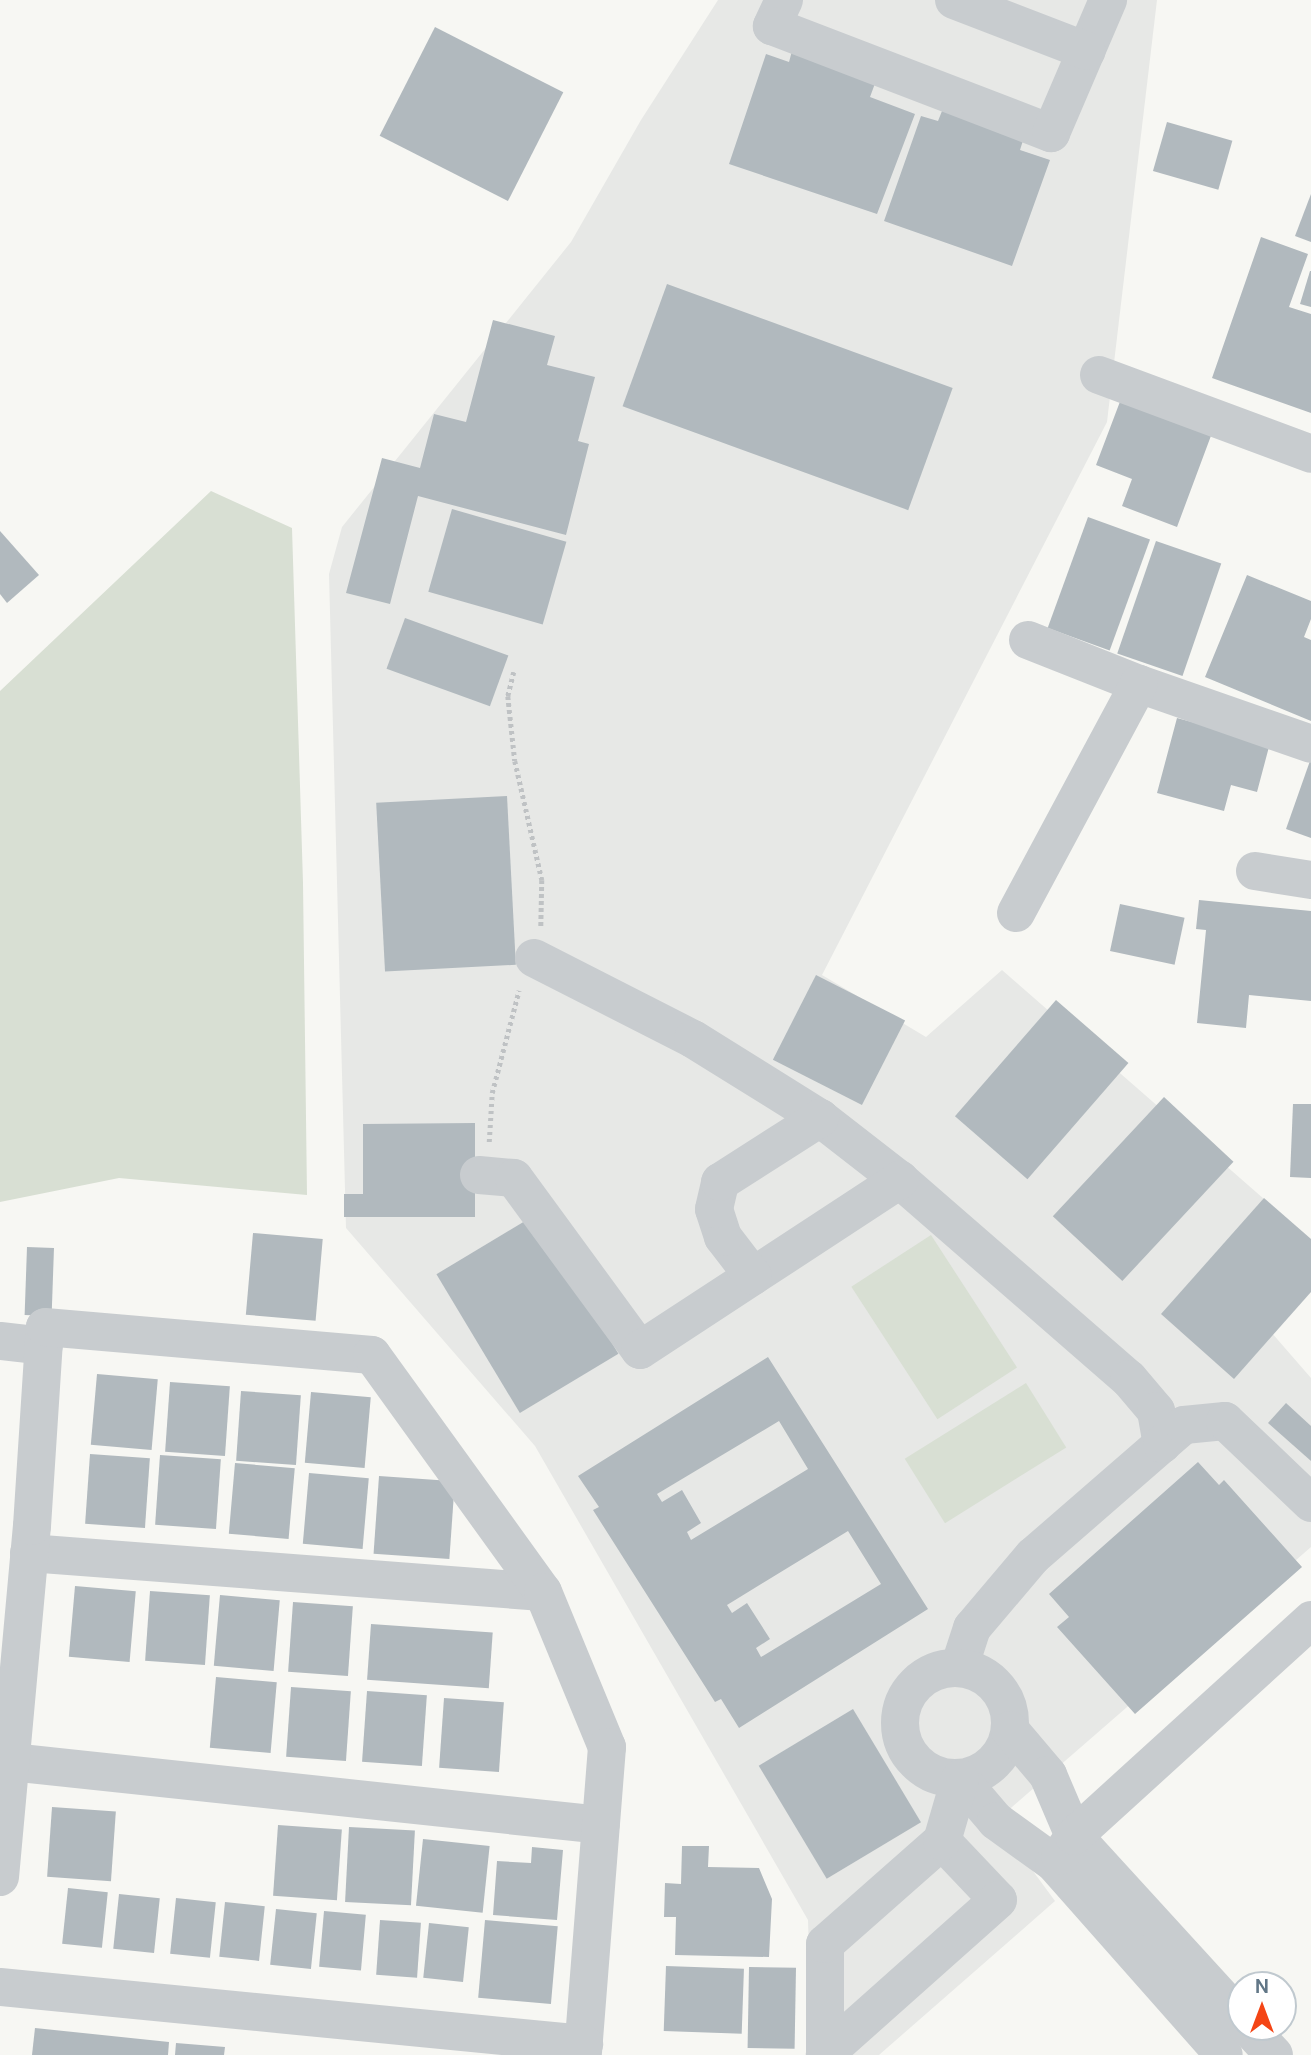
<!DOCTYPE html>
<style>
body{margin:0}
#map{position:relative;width:1311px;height:2055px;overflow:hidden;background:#f7f7f3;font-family:"DM Sans",sans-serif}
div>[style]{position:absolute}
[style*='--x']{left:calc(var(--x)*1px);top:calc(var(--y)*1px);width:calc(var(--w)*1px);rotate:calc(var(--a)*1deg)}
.built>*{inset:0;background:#e7e8e6}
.green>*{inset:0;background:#d8dfd3;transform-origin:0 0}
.building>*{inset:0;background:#b1b9be;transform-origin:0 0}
.path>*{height:4.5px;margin-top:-2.25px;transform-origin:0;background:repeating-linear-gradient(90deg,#bfc2c4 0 3.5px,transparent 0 7px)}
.minor>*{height:38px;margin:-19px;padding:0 19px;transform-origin:19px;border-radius:19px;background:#c8cccf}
.minor>.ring{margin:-19px;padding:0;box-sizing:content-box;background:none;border:38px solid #c8cccf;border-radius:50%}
span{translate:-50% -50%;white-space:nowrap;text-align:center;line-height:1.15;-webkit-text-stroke:7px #fff;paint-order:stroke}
.north{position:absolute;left:1227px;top:1971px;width:70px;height:70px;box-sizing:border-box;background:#fff;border:2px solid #c0c9cf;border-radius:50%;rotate:0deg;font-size:19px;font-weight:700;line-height:28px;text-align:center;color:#627787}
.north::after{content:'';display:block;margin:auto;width:24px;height:32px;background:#f44515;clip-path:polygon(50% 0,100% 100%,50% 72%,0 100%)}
</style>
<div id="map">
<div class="built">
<div style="clip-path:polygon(718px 0,1157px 0,1107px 422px,822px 975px,926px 1037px,1002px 970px,1311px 1240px,1271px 1332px,1311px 1378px,1311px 1547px,996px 1821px,1055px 1901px,879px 2055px,812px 2055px,808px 1920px,535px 1446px,346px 1228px,329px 574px,342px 527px,571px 242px,641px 120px)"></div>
</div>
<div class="green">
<div style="clip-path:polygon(211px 491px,292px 528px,303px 883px,307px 1195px,119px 1178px,0 1202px,0 691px)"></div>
<div style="left:931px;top:1235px;width:158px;height:95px;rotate:57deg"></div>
<div style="left:1026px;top:1383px;width:76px;height:143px;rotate:58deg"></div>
</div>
<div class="building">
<div style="left:435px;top:27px;width:144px;height:122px;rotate:27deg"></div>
<div style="clip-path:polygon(792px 51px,877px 78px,870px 97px,915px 114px,877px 214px,729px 164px,766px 54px,789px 62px)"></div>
<div style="clip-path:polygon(944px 106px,1025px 134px,1020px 150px,1050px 160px,1012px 266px,884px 221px,921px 116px,938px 121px)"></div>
<div style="left:1167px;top:122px;width:68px;height:51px;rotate:16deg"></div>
<div style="clip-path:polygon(1311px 194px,1311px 242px,1295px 236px)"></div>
<div style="clip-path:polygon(1261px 237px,1308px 254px,1289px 307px,1311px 314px,1311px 413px,1212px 378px)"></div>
<div style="clip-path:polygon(1310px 271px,1311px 271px,1311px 307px,1300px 304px)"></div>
<div style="left:667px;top:284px;width:304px;height:130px;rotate:20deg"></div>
<div style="clip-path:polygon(493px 320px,555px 336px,547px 365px,595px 377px,578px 441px,589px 444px,566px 535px,418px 496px,390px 604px,346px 593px,382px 458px,420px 468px,434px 414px,466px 422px)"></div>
<div style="clip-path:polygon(1124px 391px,1215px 425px,1177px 527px,1122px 506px,1132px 479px,1096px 465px)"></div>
<div style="left:452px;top:509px;width:119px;height:86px;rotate:16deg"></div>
<div style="left:1088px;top:517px;width:66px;height:118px;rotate:20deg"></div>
<div style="clip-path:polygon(0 531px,39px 575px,7px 603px,0 594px)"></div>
<div style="left:1156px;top:541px;width:69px;height:119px;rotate:19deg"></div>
<div style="clip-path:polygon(1247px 575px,1311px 601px,1311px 619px,1304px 637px,1311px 640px,1311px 721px,1205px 677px)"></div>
<div style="left:405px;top:618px;width:110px;height:54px;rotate:20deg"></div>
<div style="clip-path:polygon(1177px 718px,1270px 743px,1257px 792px,1231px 785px,1224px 811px,1157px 793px)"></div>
<div style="clip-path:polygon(1311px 758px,1311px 838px,1286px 829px)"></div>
<div style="left:507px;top:796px;width:169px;height:131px;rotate:87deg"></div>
<div style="clip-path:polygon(1199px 900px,1311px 911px,1311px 1001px,1249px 995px,1246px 1028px,1197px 1023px,1206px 930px,1196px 929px)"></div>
<div style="left:1120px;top:904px;width:66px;height:48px;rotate:12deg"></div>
<div style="left:816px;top:975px;width:100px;height:95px;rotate:27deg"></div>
<div style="left:1056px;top:1000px;width:96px;height:154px;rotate:41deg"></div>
<div style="left:1164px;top:1097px;width:95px;height:163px;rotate:43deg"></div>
<div style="clip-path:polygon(1293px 1104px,1311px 1104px,1311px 1178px,1290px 1177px)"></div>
<div style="clip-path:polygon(475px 1123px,475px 1217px,344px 1217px,344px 1194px,363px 1194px,363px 1124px)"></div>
<div style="clip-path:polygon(1264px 1198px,1311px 1239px,1311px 1292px,1234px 1379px,1161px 1314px)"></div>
<div style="left:535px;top:1215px;width:162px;height:115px;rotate:59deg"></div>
<div style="left:253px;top:1233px;width:70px;height:82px;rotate:5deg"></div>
<div style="left:27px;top:1247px;width:27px;height:68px;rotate:2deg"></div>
<div style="clip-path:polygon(evenodd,768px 1357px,928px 1609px,739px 1728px,721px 1699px,715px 1702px,593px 1510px,599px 1507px,578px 1476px,768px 1357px,779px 1421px,808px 1469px,691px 1540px,687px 1532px,701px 1523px,682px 1490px,662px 1502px,657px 1494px,779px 1421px,768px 1357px,848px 1531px,881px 1584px,761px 1657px,756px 1648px,770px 1639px,747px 1603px,732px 1613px,727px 1605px,848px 1531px)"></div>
<div style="left:97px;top:1374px;width:61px;height:71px;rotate:5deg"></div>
<div style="left:170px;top:1382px;width:60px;height:70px;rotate:4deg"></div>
<div style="left:241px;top:1391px;width:60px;height:70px;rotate:4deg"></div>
<div style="left:311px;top:1392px;width:60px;height:71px;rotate:5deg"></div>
<div style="clip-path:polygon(1286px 1403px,1311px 1426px,1311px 1461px,1268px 1423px)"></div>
<div style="left:90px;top:1454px;width:60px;height:70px;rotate:4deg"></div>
<div style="left:160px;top:1455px;width:61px;height:70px;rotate:4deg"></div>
<div style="clip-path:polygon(1198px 1462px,1219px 1485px,1224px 1480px,1302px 1567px,1135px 1714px,1057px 1627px,1069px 1617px,1049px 1594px)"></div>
<div style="left:235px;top:1463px;width:60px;height:71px;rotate:5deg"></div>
<div style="left:309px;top:1473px;width:60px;height:71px;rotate:5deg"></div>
<div style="left:379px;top:1476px;width:76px;height:78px;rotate:4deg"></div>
<div style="left:75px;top:1586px;width:61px;height:71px;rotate:5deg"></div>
<div style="left:150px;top:1591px;width:60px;height:70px;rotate:4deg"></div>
<div style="left:220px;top:1595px;width:60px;height:71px;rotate:5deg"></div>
<div style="left:293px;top:1602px;width:60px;height:70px;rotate:4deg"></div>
<div style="left:371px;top:1624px;width:122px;height:56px;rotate:4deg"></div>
<div style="left:216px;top:1677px;width:61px;height:71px;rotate:5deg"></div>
<div style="left:291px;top:1687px;width:60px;height:70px;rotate:4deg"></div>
<div style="left:367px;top:1691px;width:60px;height:71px;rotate:4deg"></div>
<div style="left:444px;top:1698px;width:60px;height:70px;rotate:4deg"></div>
<div style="left:853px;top:1709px;width:132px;height:110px;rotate:59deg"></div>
<div style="left:52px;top:1807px;width:64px;height:70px;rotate:4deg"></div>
<div style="left:278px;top:1825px;width:64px;height:71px;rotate:4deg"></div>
<div style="left:349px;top:1827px;width:66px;height:75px;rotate:3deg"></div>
<div style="left:423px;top:1839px;width:67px;height:67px;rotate:6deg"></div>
<div style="clip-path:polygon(682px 1846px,709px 1846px,708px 1867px,759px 1868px,772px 1899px,769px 1957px,675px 1955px,676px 1917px,664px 1917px,665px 1883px,681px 1884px)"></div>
<div style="clip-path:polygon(532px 1847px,563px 1850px,557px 1920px,493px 1915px,497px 1861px,531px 1863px)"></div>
<div style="left:68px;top:1888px;width:40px;height:56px;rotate:6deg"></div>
<div style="left:119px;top:1894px;width:41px;height:55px;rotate:6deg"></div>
<div style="left:176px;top:1898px;width:40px;height:56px;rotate:6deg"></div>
<div style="left:225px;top:1902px;width:40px;height:55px;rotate:6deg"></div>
<div style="left:276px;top:1909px;width:41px;height:56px;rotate:6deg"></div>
<div style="left:324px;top:1911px;width:42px;height:56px;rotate:5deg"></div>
<div style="left:380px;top:1920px;width:41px;height:55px;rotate:4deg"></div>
<div style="left:485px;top:1920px;width:73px;height:78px;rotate:5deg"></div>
<div style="left:429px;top:1923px;width:40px;height:55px;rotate:6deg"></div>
<div style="left:666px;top:1966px;width:78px;height:65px;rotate:2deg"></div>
<div style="left:749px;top:1967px;width:47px;height:81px;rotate:1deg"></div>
<div style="clip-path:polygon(35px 2028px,169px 2042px,168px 2055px,32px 2055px)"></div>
<div style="clip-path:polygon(176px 2043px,225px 2047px,224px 2055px,175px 2055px)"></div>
</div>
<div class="path">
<div style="--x:514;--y:672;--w:25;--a:104"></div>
<div style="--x:508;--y:696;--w:65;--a:83.9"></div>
<div style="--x:515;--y:761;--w:122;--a:77.2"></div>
<div style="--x:542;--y:880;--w:46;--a:91.2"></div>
<div style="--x:489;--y:1142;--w:49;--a:-86.5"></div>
<div style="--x:492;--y:1093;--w:106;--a:-75.3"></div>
</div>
<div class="minor">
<div style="--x:784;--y:0;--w:29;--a:115"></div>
<div style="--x:772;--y:26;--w:299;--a:21"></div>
<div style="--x:1051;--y:133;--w:145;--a:-66.8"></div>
<div style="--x:954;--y:0;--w:142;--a:21"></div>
<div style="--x:1099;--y:375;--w:226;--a:20.4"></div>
<div style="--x:1028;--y:640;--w:119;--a:21.6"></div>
<div style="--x:1139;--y:684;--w:182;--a:19.2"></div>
<div style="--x:1255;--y:871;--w:57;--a:9.1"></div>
<div style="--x:1016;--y:913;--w:260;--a:-61.8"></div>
<div style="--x:534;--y:958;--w:178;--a:27"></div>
<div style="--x:693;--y:1039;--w:150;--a:31.9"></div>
<div style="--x:820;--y:1118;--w:101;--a:37.8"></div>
<div style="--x:900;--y:1180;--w:303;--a:41"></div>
<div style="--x:1129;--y:1379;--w:42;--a:49.8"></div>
<div style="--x:1156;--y:1411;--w:34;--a:80"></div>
<div style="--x:1162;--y:1444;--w:171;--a:139"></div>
<div style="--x:1033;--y:1556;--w:94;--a:130.3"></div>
<div style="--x:972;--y:1628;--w:42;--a:108"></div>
<div style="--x:479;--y:1175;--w:35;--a:5"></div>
<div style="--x:514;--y:1178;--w:213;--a:53.8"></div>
<div style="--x:640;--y:1350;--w:311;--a:-33.2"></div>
<div style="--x:753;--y:1276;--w:49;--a:-127.6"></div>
<div style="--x:723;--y:1237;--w:29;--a:-108"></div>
<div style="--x:714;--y:1209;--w:28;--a:-77"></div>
<div style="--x:720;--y:1182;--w:119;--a:-32.6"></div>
<div style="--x:0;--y:1341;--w:44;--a:6.5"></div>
<div style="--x:1162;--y:1444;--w:29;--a:-41"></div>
<div style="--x:1184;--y:1425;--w:41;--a:-5.6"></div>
<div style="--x:1225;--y:1421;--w:119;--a:43.6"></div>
<div style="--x:29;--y:1553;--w:515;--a:4.34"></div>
<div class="ring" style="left:900px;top:1668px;width:72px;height:72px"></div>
<div style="--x:1010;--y:1730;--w:59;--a:49.8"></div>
<div style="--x:1048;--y:1775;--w:66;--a:66.9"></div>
<div style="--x:1074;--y:1836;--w:248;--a:47.6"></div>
<div style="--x:11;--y:1762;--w:593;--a:6.09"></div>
<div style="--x:960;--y:1779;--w:55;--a:49.4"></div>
<div style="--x:996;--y:1821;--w:72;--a:35.9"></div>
<div style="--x:1054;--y:1863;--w:256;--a:48.5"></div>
<div style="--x:942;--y:1841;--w:81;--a:46.5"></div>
<div style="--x:998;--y:1900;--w:232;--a:138.3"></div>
<div style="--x:825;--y:2054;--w:110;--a:-90"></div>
<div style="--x:825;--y:1944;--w:156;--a:-41.4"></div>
<div style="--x:942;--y:1841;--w:65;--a:-73.8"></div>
<div style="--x:1060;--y:1856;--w:24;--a:-55"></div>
<div style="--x:1074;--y:1836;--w:321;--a:-42.3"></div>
<div style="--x:0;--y:1877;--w:352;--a:-84.8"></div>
<div style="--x:32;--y:1526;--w:199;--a:-86.3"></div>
<div style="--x:45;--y:1327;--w:328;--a:4.9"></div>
<div style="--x:372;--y:1355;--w:292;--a:54.2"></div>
<div style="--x:543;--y:1592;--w:168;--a:67.6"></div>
<div style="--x:607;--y:1747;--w:309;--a:94.5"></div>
<div style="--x:0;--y:1987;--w:587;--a:5.57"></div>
<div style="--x:1248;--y:2027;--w:38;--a:47"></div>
</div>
<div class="north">N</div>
</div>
